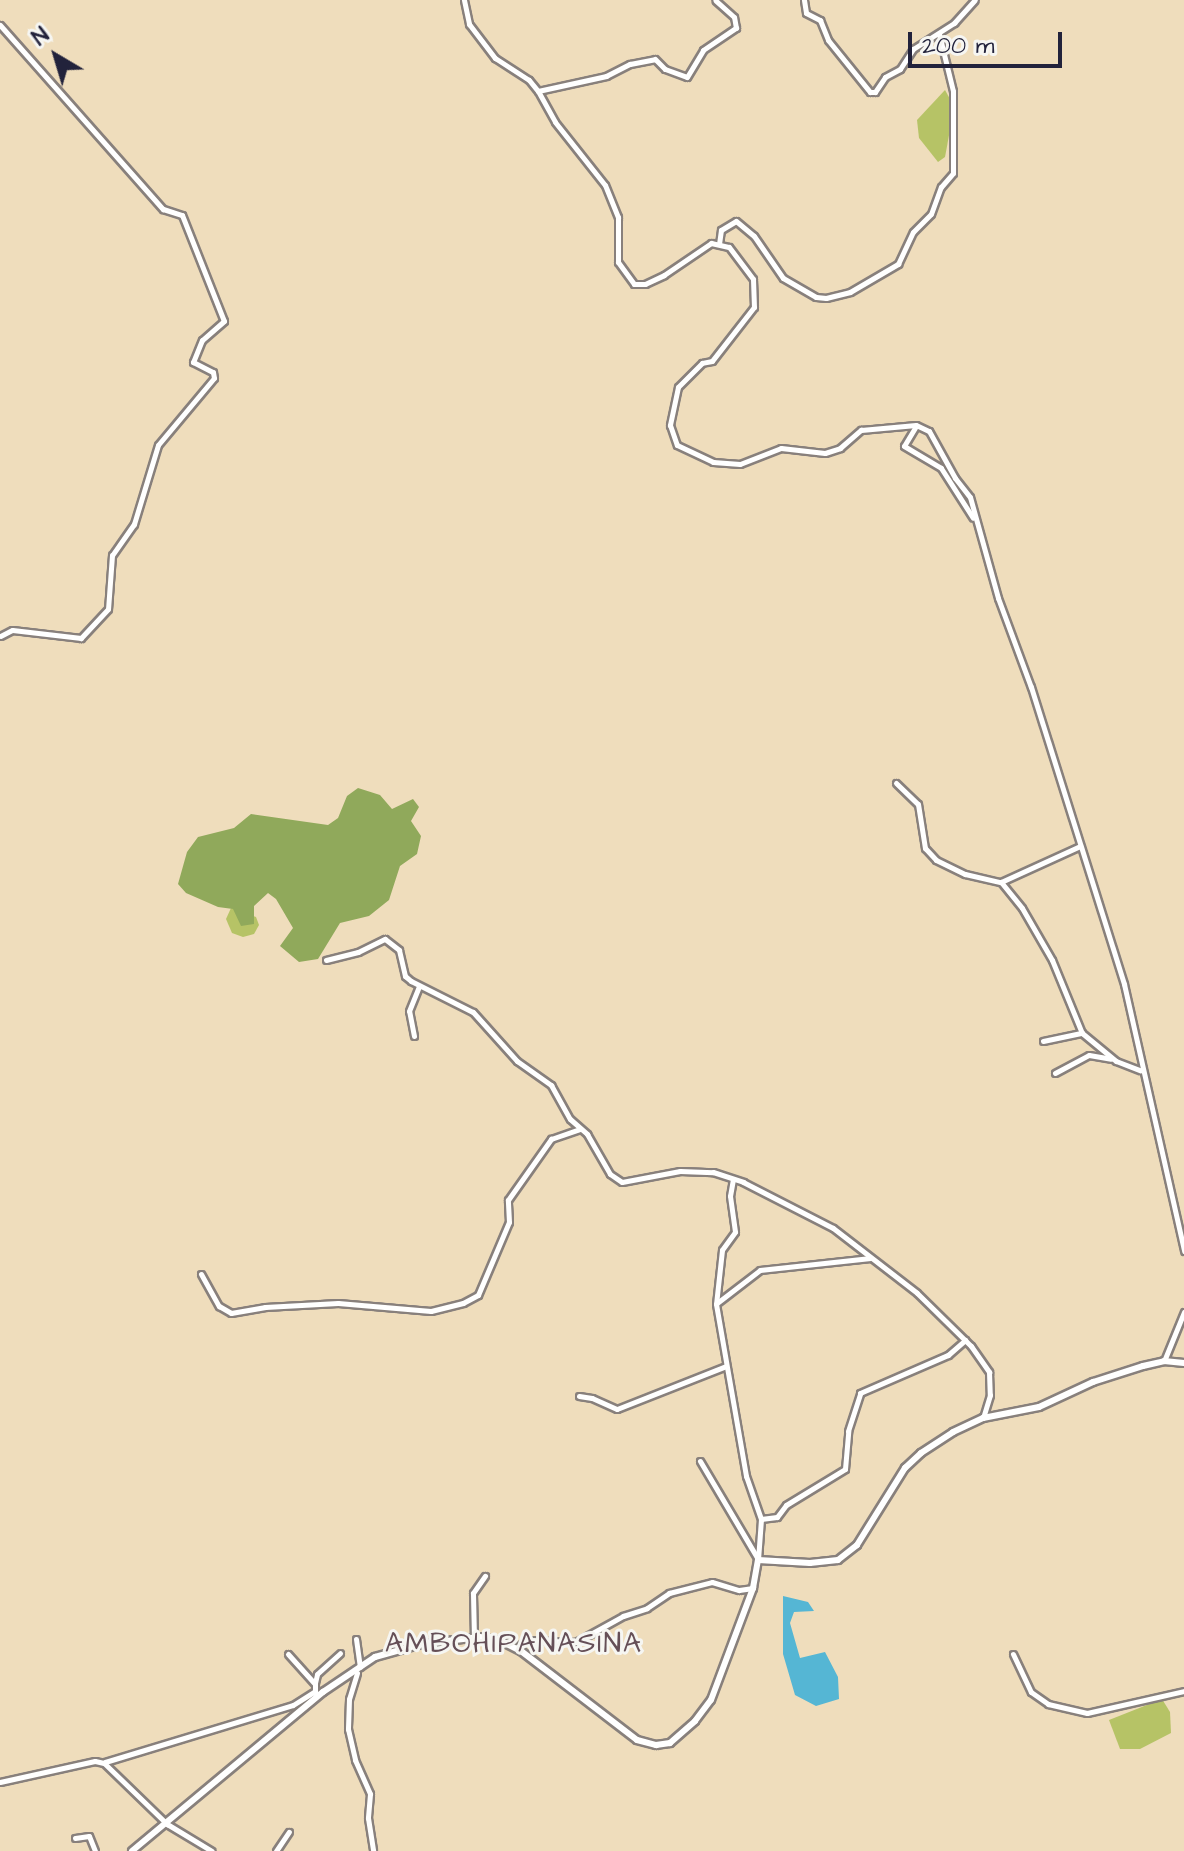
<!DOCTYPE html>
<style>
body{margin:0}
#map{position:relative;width:1184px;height:1851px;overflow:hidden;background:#efddbc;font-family:"Architects Daughter",sans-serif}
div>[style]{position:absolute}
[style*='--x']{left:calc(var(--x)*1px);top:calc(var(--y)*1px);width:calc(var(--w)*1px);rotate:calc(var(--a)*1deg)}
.green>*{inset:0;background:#b6c366}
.forest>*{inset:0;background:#90a95b}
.water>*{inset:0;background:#55b6d4}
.roads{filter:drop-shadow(2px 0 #88807c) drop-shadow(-2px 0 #88807c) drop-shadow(0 2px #88807c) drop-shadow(0 -2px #88807c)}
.minor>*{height:5px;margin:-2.5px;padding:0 2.5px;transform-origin:2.5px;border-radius:2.5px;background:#fff}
.tertiary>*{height:6px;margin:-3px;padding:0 3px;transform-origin:3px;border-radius:3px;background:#fff}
span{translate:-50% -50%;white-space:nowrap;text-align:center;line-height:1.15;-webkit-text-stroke:6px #f6f6f2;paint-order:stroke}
.quarter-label{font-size:28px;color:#654f57;letter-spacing:2px}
.north{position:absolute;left:16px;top:16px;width:80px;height:80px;-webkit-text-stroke:6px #f6f6f2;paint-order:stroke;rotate:322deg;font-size:22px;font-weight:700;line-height:32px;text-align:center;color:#22223b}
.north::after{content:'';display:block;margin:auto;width:28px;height:36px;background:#22223b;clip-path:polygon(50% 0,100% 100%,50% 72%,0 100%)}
.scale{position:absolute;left:908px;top:32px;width:154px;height:36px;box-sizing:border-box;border:4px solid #22223b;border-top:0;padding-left:10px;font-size:24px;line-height:28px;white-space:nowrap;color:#22223b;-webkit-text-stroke:6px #f6f6f2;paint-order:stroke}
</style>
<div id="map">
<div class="green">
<div style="clip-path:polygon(945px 90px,950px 99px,950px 130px,945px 157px,938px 162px,919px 138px,917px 120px)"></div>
<div style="clip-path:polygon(231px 908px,256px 917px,259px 925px,254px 934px,243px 937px,232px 933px,226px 919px)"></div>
<div style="clip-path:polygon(1162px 1699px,1170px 1712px,1171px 1733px,1140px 1749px,1120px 1749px,1109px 1720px)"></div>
</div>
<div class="forest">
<div style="clip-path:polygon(358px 788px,380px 795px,392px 809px,413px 799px,419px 807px,411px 821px,421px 836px,417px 854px,400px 866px,389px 900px,369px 916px,340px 923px,318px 959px,299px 962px,280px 946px,293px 928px,276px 899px,268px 893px,254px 906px,254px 924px,241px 926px,233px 909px,218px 907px,186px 893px,178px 884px,187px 852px,198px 837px,234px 828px,251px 814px,328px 825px,338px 818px,347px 796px)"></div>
</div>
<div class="water">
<div style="clip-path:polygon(783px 1596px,808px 1602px,814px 1611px,794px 1612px,790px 1623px,800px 1658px,825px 1652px,838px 1677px,839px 1699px,816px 1706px,795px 1695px,783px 1654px)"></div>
</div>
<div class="roads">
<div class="minor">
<div style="--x:464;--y:0;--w:25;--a:78"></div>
<div style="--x:469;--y:24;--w:43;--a:52.6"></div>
<div style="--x:495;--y:58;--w:40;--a:32.9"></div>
<div style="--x:529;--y:80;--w:14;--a:51"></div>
<div style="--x:538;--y:91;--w:35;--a:61"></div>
<div style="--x:555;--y:122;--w:80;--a:51.6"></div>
<div style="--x:605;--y:185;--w:35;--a:68"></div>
<div style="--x:618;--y:217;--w:45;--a:90"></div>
<div style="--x:618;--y:262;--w:27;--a:54"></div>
<div style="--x:634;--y:284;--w:11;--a:0"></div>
<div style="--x:645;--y:284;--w:21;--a:-25"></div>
<div style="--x:664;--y:275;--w:57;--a:-34.2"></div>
<div style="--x:711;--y:243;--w:18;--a:13"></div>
<div style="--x:729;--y:247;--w:40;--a:53"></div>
<div style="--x:753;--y:279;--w:28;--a:88"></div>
<div style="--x:754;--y:307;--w:68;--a:127.9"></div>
<div style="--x:712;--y:361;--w:10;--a:169"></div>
<div style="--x:702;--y:363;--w:34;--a:135"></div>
<div style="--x:678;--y:387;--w:39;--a:102"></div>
<div style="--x:670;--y:425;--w:21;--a:71"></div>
<div style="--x:677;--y:445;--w:40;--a:25"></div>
<div style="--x:713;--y:462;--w:27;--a:4"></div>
<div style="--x:740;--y:464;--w:44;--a:-21.3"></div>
<div style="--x:781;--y:448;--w:44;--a:6.5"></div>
<div style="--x:825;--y:453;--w:16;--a:-18"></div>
<div style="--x:840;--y:448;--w:28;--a:-41"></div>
<div style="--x:861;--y:430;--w:55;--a:-5.2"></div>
<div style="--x:916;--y:425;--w:14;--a:25"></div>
<div style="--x:929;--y:431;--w:54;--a:61"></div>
<div style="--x:955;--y:478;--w:24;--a:52"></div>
<div style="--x:970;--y:497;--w:105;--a:74.5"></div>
<div style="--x:998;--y:598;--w:95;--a:69.7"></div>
<div style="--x:1031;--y:687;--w:311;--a:72.6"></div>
<div style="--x:1124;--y:984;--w:274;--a:77.3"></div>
<div style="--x:804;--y:0;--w:13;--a:81"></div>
<div style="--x:806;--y:13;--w:16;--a:27"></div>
<div style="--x:820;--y:20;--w:22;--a:68"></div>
<div style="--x:828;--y:40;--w:67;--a:51.1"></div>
<div style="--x:870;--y:92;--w:5;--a:0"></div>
<div style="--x:875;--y:92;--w:18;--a:-56"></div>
<div style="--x:885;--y:77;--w:17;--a:-28"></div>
<div style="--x:900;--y:69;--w:24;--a:-57"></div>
<div style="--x:913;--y:49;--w:49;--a:-32.4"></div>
<div style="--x:954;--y:23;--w:31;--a:-48"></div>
<div style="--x:0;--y:25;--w:246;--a:48.5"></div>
<div style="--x:163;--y:209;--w:20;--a:18"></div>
<div style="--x:182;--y:215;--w:114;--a:68.4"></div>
<div style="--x:224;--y:321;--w:29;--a:139"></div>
<div style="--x:202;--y:340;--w:24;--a:112"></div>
<div style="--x:193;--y:362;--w:22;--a:27"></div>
<div style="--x:213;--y:372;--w:6;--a:81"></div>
<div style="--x:214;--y:378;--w:87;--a:129.9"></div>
<div style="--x:158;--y:445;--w:83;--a:106.9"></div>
<div style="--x:134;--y:524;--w:38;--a:125"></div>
<div style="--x:112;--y:555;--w:54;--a:94.2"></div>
<div style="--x:108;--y:609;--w:40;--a:133"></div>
<div style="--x:81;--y:638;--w:69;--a:-173.4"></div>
<div style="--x:12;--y:630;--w:13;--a:153"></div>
<div style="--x:538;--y:91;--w:70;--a:-12.4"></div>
<div style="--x:606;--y:76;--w:27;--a:-27"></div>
<div style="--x:630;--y:64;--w:25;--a:-11"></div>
<div style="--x:655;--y:59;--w:14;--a:45"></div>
<div style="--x:665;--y:69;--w:23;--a:20"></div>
<div style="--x:687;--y:77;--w:31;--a:-59"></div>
<div style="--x:703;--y:50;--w:40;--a:-34"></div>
<div style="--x:736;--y:28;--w:11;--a:-100"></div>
<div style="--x:734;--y:17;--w:25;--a:-138"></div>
<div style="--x:719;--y:244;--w:14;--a:-82"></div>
<div style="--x:721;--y:230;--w:17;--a:-31"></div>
<div style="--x:736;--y:221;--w:23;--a:40"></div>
<div style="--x:754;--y:236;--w:51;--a:55.4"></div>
<div style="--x:783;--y:278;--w:38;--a:30"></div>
<div style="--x:816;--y:297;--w:10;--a:6"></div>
<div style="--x:826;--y:298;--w:25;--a:-14"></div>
<div style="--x:850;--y:292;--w:56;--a:-30.3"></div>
<div style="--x:898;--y:264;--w:35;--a:-65"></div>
<div style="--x:913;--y:232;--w:25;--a:-45"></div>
<div style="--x:931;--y:214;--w:29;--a:-70"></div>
<div style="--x:941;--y:187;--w:18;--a:-49"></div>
<div style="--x:953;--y:173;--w:82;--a:-90"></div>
<div style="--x:953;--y:91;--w:59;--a:-103.8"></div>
<div style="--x:916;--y:426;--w:23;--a:121"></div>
<div style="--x:904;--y:446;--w:43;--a:30.7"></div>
<div style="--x:941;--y:468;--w:59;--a:57.4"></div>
<div style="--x:896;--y:783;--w:30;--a:44"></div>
<div style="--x:918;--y:804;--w:45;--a:81"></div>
<div style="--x:925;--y:848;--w:16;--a:47"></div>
<div style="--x:936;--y:860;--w:32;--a:26"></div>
<div style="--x:965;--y:874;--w:37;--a:13"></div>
<div style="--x:1001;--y:882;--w:33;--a:51"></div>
<div style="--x:1022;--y:908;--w:60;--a:60"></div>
<div style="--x:1052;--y:960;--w:79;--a:67.7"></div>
<div style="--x:1082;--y:1033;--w:44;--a:39.5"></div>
<div style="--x:1116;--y:1061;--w:26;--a:21"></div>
<div style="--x:1001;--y:882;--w:87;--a:-24.5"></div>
<div style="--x:326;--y:960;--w:33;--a:-14"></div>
<div style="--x:358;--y:952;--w:30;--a:-26"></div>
<div style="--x:385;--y:939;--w:18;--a:38"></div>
<div style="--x:399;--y:950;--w:27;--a:77"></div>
<div style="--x:405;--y:976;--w:8;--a:40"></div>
<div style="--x:411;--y:981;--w:69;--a:26.6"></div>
<div style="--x:473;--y:1012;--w:66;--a:48.1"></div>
<div style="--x:517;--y:1061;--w:42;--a:35.2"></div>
<div style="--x:551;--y:1085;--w:39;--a:61"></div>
<div style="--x:570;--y:1119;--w:23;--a:41"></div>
<div style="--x:587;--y:1134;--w:46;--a:60.1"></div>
<div style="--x:610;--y:1174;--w:14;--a:34"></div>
<div style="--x:622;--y:1182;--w:59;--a:-10.7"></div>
<div style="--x:680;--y:1171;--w:33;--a:2"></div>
<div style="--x:713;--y:1172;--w:32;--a:18"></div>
<div style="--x:743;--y:1182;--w:101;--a:27.1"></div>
<div style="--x:833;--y:1228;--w:106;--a:37.7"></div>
<div style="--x:917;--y:1293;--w:76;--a:44.5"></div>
<div style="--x:971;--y:1346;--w:32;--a:55"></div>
<div style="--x:989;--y:1372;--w:23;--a:88"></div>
<div style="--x:990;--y:1395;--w:24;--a:107"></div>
<div style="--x:414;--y:1036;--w:25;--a:-101"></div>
<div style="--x:409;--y:1011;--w:27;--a:-68"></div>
<div style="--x:1043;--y:1041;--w:40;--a:-12"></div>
<div style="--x:1055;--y:1073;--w:38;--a:-28"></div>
<div style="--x:1089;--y:1055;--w:22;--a:10"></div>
<div style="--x:733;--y:1179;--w:17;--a:100"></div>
<div style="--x:730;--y:1196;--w:36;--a:82"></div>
<div style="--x:735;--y:1232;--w:22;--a:126"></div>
<div style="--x:722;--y:1250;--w:54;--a:96.3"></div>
<div style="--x:716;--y:1304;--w:175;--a:80.1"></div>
<div style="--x:746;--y:1476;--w:46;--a:70.8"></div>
<div style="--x:761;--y:1519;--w:41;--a:94.2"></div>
<div style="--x:201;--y:1274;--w:37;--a:61"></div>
<div style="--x:219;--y:1306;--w:14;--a:30"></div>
<div style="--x:231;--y:1313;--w:35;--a:-10"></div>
<div style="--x:265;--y:1307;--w:73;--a:-3.1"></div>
<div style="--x:338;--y:1303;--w:93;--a:4.9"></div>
<div style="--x:431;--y:1311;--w:33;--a:-14"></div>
<div style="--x:463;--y:1303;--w:17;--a:-28"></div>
<div style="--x:478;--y:1295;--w:79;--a:-67"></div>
<div style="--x:509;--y:1222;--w:22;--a:-93"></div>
<div style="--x:508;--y:1200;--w:75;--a:-54.8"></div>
<div style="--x:551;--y:1139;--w:31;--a:-19"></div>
<div style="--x:717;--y:1303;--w:54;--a:-37.5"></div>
<div style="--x:760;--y:1270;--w:111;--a:-6.2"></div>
<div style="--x:1164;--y:1361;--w:53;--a:-67.8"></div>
<div style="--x:579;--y:1396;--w:13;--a:9"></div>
<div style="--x:592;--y:1398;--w:27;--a:24"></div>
<div style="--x:617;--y:1409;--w:117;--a:-21.5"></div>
<div style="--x:700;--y:1461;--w:114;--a:59.4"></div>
<div style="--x:761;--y:1519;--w:16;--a:-7"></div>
<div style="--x:777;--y:1517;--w:15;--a:-53"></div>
<div style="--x:786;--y:1505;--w:69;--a:-31.4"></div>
<div style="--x:845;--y:1469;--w:38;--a:-85"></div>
<div style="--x:848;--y:1431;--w:40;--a:-72"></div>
<div style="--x:860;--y:1393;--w:96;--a:-23.4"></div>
<div style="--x:948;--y:1355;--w:23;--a:-41"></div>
<div style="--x:474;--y:1638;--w:45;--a:-91.3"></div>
<div style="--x:473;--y:1593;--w:21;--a:-55"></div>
<div style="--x:356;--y:1639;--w:28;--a:82"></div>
<div style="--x:516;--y:1648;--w:14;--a:-36"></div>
<div style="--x:527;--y:1640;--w:49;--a:2.3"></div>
<div style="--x:576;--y:1642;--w:54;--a:-29"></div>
<div style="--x:623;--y:1616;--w:25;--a:-18"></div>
<div style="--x:647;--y:1608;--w:27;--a:-34"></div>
<div style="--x:669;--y:1593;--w:44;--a:-14.3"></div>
<div style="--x:712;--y:1582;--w:28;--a:17"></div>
<div style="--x:739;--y:1590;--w:14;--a:-8"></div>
<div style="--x:288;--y:1654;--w:40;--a:48"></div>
<div style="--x:315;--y:1684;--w:9;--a:90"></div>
<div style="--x:1013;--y:1654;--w:42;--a:64.7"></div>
<div style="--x:1031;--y:1692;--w:21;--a:35"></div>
<div style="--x:1048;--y:1704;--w:40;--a:13"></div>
<div style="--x:1087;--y:1713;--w:99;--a:-12.8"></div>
<div style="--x:357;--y:1673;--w:27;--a:107"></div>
<div style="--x:349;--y:1699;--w:30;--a:92"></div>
<div style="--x:348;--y:1729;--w:32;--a:77"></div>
<div style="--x:355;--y:1760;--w:37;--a:66"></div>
<div style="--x:370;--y:1794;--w:24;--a:95"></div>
<div style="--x:368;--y:1818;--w:33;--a:81"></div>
<div style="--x:315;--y:1683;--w:9;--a:-77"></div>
<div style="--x:317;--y:1674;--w:31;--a:-42"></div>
<div style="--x:105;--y:1762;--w:196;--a:-16.9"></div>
<div style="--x:293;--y:1705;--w:26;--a:-32"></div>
<div style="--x:0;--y:1782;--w:97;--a:-12.5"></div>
<div style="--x:95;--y:1761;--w:9;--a:13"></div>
<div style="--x:104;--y:1763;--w:88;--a:44.1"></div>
<div style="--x:167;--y:1824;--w:52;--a:31"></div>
<div style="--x:75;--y:1838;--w:14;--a:-8"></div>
<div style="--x:89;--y:1836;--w:16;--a:68"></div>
<div style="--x:276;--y:1851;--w:23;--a:-56"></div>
</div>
<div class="tertiary">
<div style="--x:132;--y:1851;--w:249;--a:-39.8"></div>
<div style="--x:323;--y:1692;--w:63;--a:-33.9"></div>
<div style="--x:375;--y:1657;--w:49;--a:-15.5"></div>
<div style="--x:422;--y:1644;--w:58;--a:-6.9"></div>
<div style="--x:480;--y:1637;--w:24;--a:12"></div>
<div style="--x:503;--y:1642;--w:20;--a:27"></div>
<div style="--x:521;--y:1651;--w:146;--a:37.5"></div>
<div style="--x:637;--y:1740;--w:20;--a:15"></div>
<div style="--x:656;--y:1745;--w:14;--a:-8"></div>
<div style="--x:670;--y:1743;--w:33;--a:-41"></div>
<div style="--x:695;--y:1721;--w:26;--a:-53"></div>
<div style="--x:711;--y:1700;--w:120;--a:-69.4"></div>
<div style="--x:753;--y:1588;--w:28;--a:-80"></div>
<div style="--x:758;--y:1560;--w:52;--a:3.3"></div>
<div style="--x:810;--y:1563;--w:28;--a:-6"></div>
<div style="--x:838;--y:1560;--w:24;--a:-38"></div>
<div style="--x:857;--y:1545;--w:91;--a:-58.1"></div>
<div style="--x:905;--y:1468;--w:22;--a:-43"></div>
<div style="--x:921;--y:1453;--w:38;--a:-33"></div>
<div style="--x:953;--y:1432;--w:33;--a:-25"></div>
<div style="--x:983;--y:1418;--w:57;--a:-11.1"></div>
<div style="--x:1039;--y:1407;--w:60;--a:-24.8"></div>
<div style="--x:1093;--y:1382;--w:52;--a:-17.7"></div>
<div style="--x:1143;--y:1366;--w:22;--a:-13"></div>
<div style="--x:1164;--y:1361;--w:20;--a:6"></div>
</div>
</div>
<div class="quarter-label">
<span style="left:514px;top:1644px">AMBOHIPANASINA</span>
</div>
<div class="north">N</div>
<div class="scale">200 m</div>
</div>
